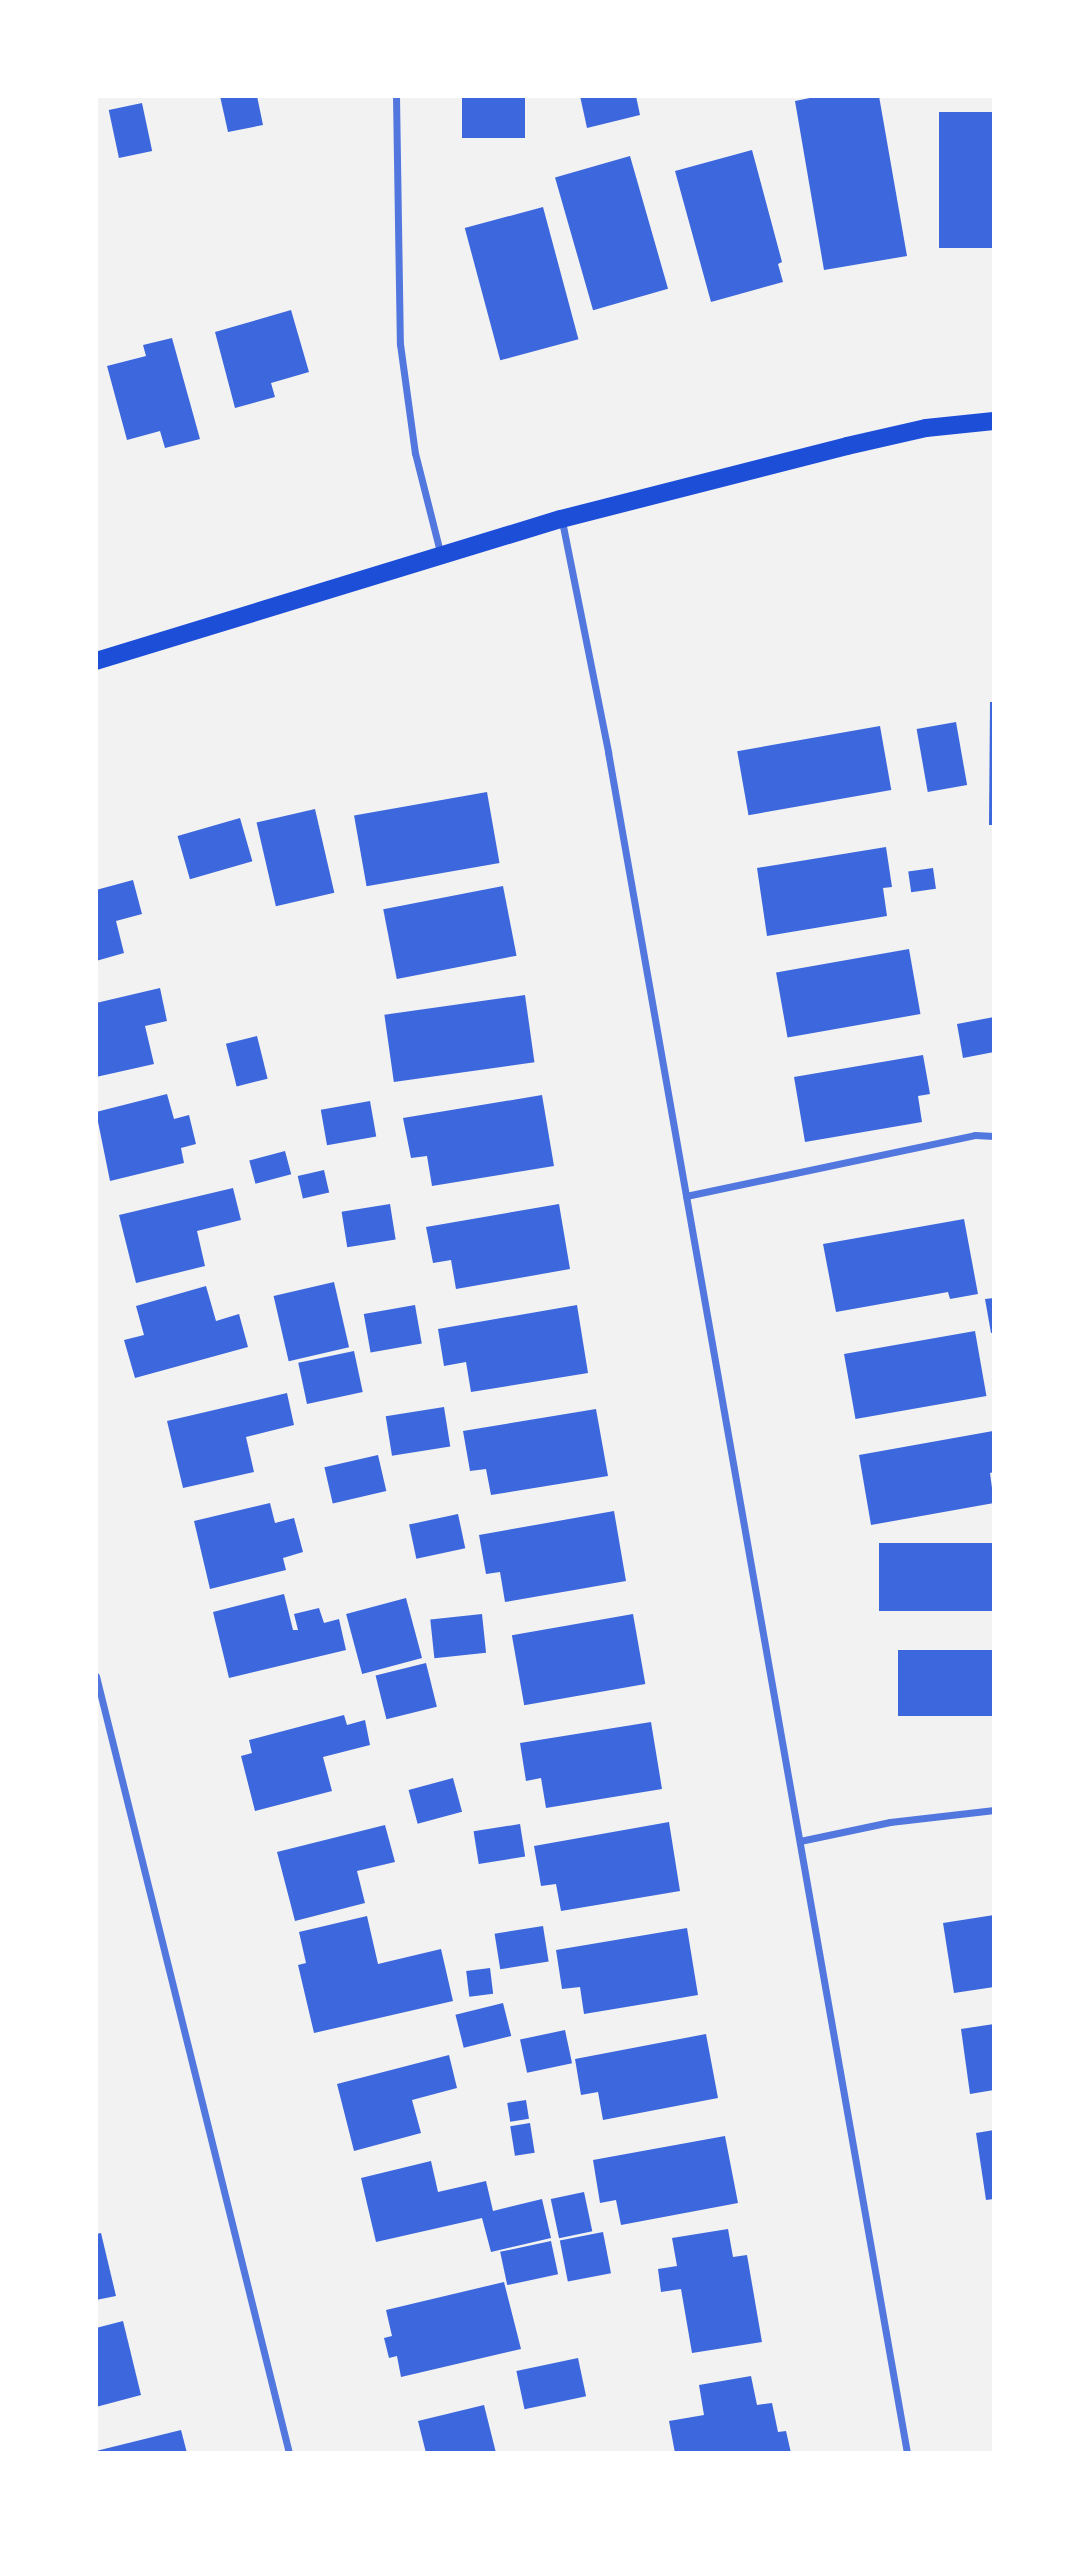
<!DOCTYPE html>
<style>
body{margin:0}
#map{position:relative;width:1090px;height:2549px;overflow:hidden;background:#f2f2f2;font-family:"Nunito Sans",sans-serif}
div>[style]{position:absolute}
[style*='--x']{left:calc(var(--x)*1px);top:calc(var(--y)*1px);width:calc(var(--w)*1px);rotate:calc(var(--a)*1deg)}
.building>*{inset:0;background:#3d67dc;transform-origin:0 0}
.minor>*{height:7px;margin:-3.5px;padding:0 3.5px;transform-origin:3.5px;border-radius:3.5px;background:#5277de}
.primary>*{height:18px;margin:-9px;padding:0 9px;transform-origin:9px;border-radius:9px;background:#1d4ed8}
span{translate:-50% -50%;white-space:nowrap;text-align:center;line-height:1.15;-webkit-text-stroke:5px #fff;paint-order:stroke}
.frame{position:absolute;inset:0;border:98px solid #fff;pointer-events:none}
</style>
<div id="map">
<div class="building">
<div style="clip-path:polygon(220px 96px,257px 96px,263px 125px,228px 132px)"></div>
<div style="left:462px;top:96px;width:63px;height:42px"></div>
<div style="clip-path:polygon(580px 96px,636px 96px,640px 115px,587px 128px)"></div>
<div style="clip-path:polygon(820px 96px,879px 96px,907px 256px,824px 270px,795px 101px)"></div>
<div style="left:142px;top:103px;width:49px;height:34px;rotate:78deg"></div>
<div style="left:939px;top:112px;width:55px;height:136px"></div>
<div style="clip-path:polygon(752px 150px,782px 262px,778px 264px,783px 282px,711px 302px,675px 171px)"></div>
<div style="left:630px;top:156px;width:138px;height:78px;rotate:74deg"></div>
<div style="left:543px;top:207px;width:137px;height:81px;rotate:75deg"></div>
<div style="clip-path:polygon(291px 310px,309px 372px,271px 383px,275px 397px,235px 408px,215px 332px)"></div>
<div style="clip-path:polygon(172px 338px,200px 439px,165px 448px,160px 431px,127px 440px,107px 366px,146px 356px,143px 345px)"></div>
<div style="clip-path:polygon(990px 702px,994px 702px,994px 825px,989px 825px)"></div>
<div style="left:956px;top:722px;width:64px;height:40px;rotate:80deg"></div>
<div style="left:880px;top:726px;width:65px;height:145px;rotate:80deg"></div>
<div style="left:487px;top:792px;width:72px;height:135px;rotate:80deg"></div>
<div style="left:315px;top:809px;width:86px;height:60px;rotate:77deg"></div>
<div style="left:240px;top:818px;width:45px;height:65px;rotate:74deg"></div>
<div style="clip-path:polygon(886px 847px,892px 887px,883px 888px,887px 916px,767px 936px,757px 868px)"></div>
<div style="left:933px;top:868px;width:21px;height:25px;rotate:82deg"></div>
<div style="clip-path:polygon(133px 880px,142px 914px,116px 921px,124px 953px,96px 961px,96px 890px)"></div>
<div style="left:503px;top:886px;width:71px;height:122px;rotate:79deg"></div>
<div style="left:909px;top:949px;width:66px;height:135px;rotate:80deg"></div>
<div style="clip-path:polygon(160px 988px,167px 1021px,145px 1026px,154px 1064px,96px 1077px,96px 1003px)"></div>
<div style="left:525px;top:995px;width:68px;height:142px;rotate:82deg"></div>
<div style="clip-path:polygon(994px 1017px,994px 1052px,963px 1058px,957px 1024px)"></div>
<div style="left:257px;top:1036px;width:44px;height:32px;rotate:76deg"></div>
<div style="clip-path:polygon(923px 1055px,930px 1094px,918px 1096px,922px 1122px,805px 1142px,794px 1077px)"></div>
<div style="clip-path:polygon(167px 1094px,174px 1119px,189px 1115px,196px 1144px,181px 1148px,184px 1163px,110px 1181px,96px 1112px)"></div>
<div style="clip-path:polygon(542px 1095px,554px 1166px,432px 1186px,427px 1156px,411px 1158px,403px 1118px)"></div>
<div style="left:370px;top:1101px;width:36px;height:50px;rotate:80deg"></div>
<div style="left:285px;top:1151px;width:24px;height:37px;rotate:75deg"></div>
<div style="left:324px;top:1170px;width:23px;height:27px;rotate:77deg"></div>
<div style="clip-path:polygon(233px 1188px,241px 1220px,197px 1231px,205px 1266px,136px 1283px,119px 1215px)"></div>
<div style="left:390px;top:1204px;width:36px;height:49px;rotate:81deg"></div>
<div style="clip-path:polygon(559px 1204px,570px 1269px,456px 1289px,451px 1260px,433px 1263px,426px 1227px)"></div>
<div style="clip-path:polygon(964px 1219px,978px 1294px,950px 1299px,948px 1292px,836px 1312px,823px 1244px)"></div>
<div style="left:334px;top:1282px;width:67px;height:62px;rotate:77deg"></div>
<div style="clip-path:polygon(206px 1286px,216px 1321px,239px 1314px,248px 1347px,135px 1378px,124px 1340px,144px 1335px,136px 1306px)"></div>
<div style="clip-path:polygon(994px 1298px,994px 1333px,991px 1333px,985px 1299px)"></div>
<div style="left:415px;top:1305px;width:39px;height:52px;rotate:80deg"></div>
<div style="clip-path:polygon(577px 1305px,588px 1373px,471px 1392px,466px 1362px,444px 1366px,438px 1329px)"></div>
<div style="left:975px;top:1331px;width:66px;height:133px;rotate:80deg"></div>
<div style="left:354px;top:1351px;width:42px;height:57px;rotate:78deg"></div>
<div style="clip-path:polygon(287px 1393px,294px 1425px,246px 1437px,254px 1472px,183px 1488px,167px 1421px)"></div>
<div style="left:444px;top:1407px;width:40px;height:59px;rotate:81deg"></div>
<div style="clip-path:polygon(596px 1409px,608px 1476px,491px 1495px,486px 1469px,470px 1471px,463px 1431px)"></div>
<div style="clip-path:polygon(993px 1431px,994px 1472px,990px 1473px,994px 1503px,871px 1525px,859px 1455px)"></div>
<div style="left:378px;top:1455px;width:37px;height:55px;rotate:77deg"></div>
<div style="clip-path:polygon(270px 1503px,275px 1523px,294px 1518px,303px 1552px,283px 1558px,286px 1570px,210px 1589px,194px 1521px)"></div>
<div style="clip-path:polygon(614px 1511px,626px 1581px,505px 1602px,500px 1572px,486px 1574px,479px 1535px)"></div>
<div style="left:458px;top:1514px;width:35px;height:50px;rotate:78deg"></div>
<div style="left:994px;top:1543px;width:68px;height:115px;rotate:90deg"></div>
<div style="clip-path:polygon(284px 1594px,293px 1630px,298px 1630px,294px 1614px,319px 1608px,324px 1623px,339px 1619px,346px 1650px,229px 1678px,213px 1612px)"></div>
<div style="left:406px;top:1598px;width:62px;height:62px;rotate:75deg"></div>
<div style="left:482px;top:1614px;width:39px;height:52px;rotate:84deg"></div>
<div style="left:633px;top:1614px;width:71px;height:123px;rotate:80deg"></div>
<div style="left:994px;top:1650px;width:66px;height:96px;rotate:90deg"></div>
<div style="left:426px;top:1663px;width:45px;height:52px;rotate:76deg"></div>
<div style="clip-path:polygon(344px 1715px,347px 1725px,365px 1720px,370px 1745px,323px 1757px,332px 1791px,255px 1811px,241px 1756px,252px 1753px,249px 1740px)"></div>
<div style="clip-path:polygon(651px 1722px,662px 1789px,546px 1808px,541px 1778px,526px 1781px,520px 1743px)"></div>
<div style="left:453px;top:1778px;width:35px;height:46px;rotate:75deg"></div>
<div style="clip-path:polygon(669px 1822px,680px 1891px,561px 1911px,556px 1884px,541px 1886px,534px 1846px)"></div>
<div style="left:520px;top:1824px;width:33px;height:47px;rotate:81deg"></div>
<div style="clip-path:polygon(385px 1825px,395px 1862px,357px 1871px,365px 1903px,295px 1921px,277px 1852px)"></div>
<div style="clip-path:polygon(994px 1915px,994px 1987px,954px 1993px,943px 1923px)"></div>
<div style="clip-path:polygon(367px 1916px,378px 1964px,441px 1949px,453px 2001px,314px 2033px,298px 1965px,306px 1963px,299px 1932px)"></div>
<div style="left:543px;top:1926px;width:36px;height:49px;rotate:81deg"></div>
<div style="clip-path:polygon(687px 1928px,698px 1995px,584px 2014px,580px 1987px,562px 1989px,556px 1950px)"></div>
<div style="left:490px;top:1968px;width:26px;height:24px;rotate:83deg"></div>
<div style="left:503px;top:2003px;width:34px;height:49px;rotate:76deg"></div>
<div style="clip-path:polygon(994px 2024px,994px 2090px,970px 2094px,961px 2029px)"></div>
<div style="left:565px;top:2030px;width:34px;height:46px;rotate:78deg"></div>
<div style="clip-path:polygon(706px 2034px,718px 2098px,603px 2120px,598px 2092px,581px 2095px,575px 2059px)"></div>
<div style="clip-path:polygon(449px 2055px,457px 2088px,412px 2100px,421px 2133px,354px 2151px,337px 2084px)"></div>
<div style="left:526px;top:2100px;width:19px;height:19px;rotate:81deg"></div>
<div style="left:530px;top:2123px;width:30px;height:20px;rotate:81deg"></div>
<div style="clip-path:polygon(994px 2130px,994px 2199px,986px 2200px,976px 2133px)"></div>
<div style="clip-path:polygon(725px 2136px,738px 2203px,621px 2225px,616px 2200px,600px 2203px,593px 2160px)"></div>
<div style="clip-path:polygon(431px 2161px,438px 2192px,486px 2181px,493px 2211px,542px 2199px,551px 2238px,491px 2252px,482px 2218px,376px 2242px,361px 2178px)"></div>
<div style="left:584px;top:2192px;width:40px;height:34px;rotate:78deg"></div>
<div style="clip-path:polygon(728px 2229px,733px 2257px,747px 2255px,762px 2342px,692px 2353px,681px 2289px,661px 2292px,658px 2269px,677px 2266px,672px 2238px)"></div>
<div style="left:603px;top:2232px;width:42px;height:44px;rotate:79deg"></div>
<div style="clip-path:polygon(101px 2233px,116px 2296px,96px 2300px,96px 2234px)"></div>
<div style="left:551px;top:2241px;width:34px;height:52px;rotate:78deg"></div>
<div style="clip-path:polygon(504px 2282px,521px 2349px,401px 2377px,397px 2356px,389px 2358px,384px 2338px,392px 2336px,386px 2310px)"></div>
<div style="clip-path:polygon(123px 2321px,141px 2395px,96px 2407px,96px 2328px)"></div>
<div style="left:578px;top:2358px;width:39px;height:63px;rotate:78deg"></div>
<div style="clip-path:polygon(751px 2376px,757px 2405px,772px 2403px,778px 2432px,786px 2431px,791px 2453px,675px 2453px,669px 2421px,704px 2415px,699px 2385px)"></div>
<div style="clip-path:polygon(484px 2405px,496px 2453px,426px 2453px,418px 2421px)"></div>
<div style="clip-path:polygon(181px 2430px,187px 2453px,96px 2453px,96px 2451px)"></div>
</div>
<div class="minor">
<div style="--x:396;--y:96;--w:248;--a:89.1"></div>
<div style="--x:400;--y:344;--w:110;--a:82.2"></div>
<div style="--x:415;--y:453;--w:106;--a:75.8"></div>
<div style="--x:562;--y:521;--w:236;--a:78.7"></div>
<div style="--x:608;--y:752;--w:1727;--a:80.03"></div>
<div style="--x:686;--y:1196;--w:295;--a:-11.9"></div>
<div style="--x:975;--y:1135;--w:19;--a:3"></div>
<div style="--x:96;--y:1676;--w:801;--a:76.05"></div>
<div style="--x:800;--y:1841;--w:92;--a:-11.9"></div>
<div style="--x:890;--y:1822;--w:105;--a:-6.6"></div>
</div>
<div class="primary">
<div style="--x:96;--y:661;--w:486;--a:-17"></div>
<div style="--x:561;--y:519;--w:295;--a:-14.3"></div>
<div style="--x:847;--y:446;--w:81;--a:-12.8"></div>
<div style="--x:926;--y:428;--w:68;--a:-5.9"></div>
</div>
<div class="frame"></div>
</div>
